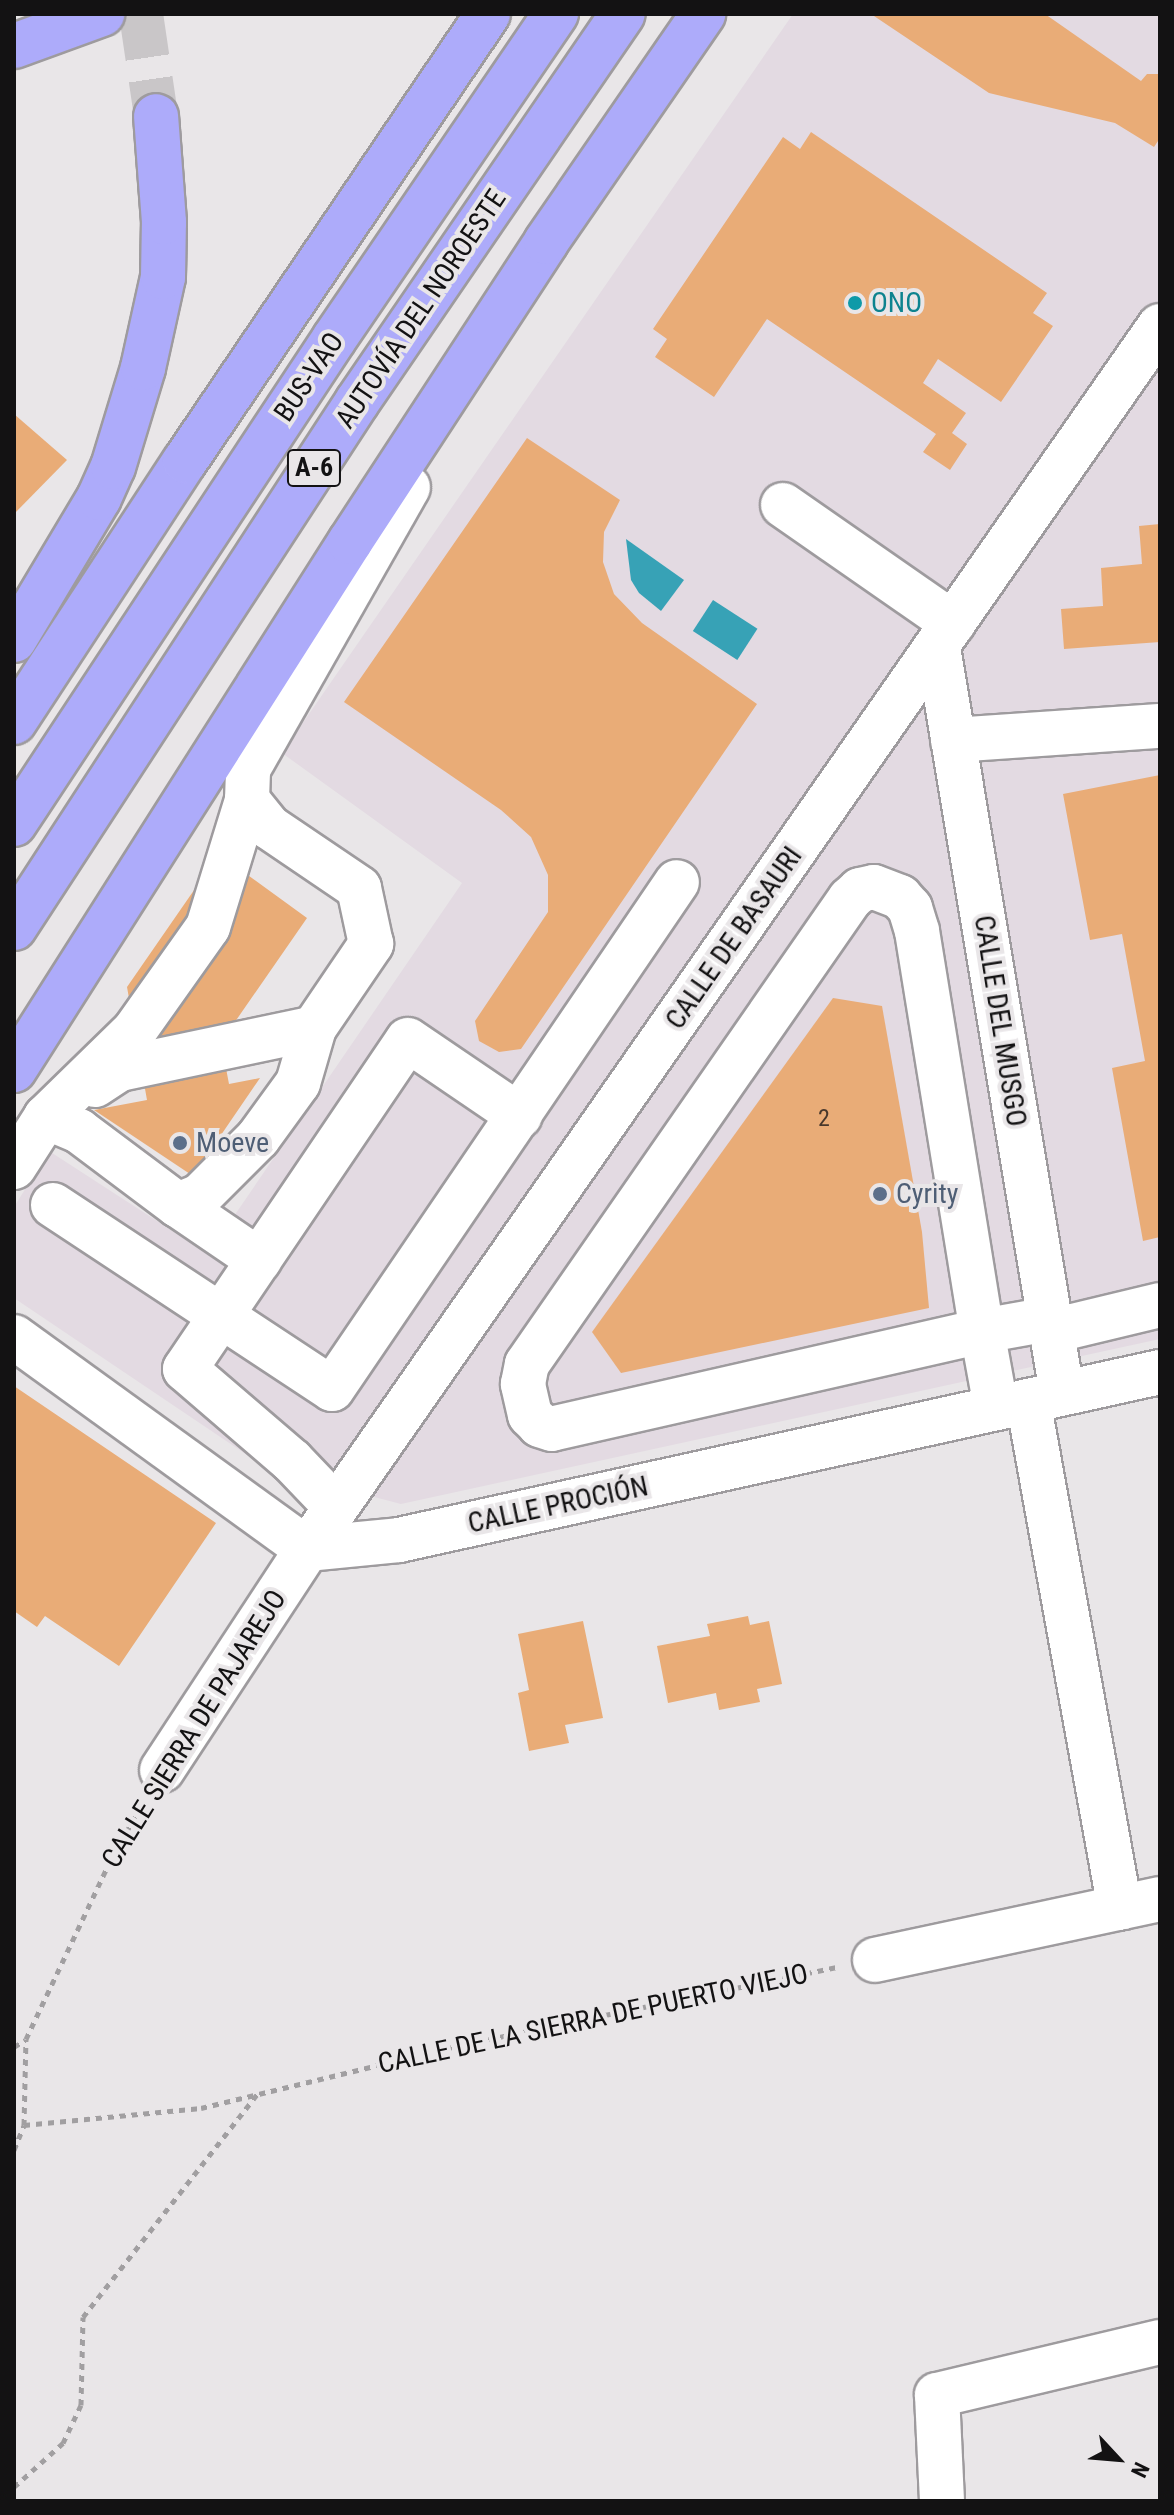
<!DOCTYPE html>
<meta charset="utf-8">
<style>
body{margin:0}
#map{position:relative;width:1174px;height:2515px;overflow:hidden;background:#e9e6e8;font-family:"Roboto Condensed",sans-serif}
div>[style]{position:absolute}
[style*='--x']{left:calc(var(--x)*1px);top:calc(var(--y)*1px);width:calc(var(--w)*1px);rotate:calc(var(--a)*1deg)}
.built>*{inset:0;background:#e3dae2}
.water>*{inset:0;background:#37a2b6;transform-origin:0 0}
.building>*{inset:0;background:#e9ac77}
.highway-tunnel>*{height:44px;margin-top:-22px;transform-origin:0;background:repeating-linear-gradient(90deg,#c9c6c8 0 44px,transparent 0 66px)}
.path>*{height:5px;margin-top:-2.5px;transform-origin:0;background:repeating-linear-gradient(90deg,#a19fa1 0 6px,transparent 0 12px)}
.roads{filter:drop-shadow(2px 0 #9e9b9e) drop-shadow(-2px 0 #9e9b9e) drop-shadow(0 2px #9e9b9e) drop-shadow(0 -2px #9e9b9e)}
.minor>*{height:44px;margin:-22px;padding:0 22px;transform-origin:22px;border-radius:22px;background:#fff}
.highway>*{height:44px;margin:-22px;padding:0 22px;transform-origin:22px;border-radius:22px;background:#adabfa}
.dots>*{width:22px;height:22px;translate:-50% -50%;box-sizing:border-box;border:4px solid #e9e6e8;border-radius:50%}
span{translate:-50% -50%;white-space:nowrap;text-align:center;line-height:1.15;-webkit-text-stroke:8px #e9e6e8;paint-order:stroke}
.number-label{font-size:24px;color:#48382c}
.number-label span{-webkit-text-stroke-width:0}
.shield-label span{padding:2px 6px;background:#e9e6e8;border:2px solid;border-radius:6px;-webkit-text-stroke-width:0}
.shield-label{font-size:26px;color:#131213;font-weight:700}
.culture-label{font-size:28px;color:#0d838f}
.left{translate:0 -50%;text-align:left}
.street-label{font-size:28px;color:#131213}
.service-label{font-size:28px;color:#4e5e75}
.frame{position:absolute;inset:0;border:16px solid #131213;pointer-events:none}
.north{position:absolute;left:1078px;top:2419px;width:80px;height:80px;-webkit-text-stroke:6px #e9e6e8;paint-order:stroke;rotate:116deg;font-size:22px;font-weight:700;line-height:32px;text-align:center;color:#131213}
.north::after{content:'';display:block;margin:auto;width:28px;height:36px;background:#131213;clip-path:polygon(50% 0,100% 100%,50% 72%,0 100%)}
</style>
<div id="map">
<div class="built">
<div style="clip-path:polygon(793px 14px,1160px 14px,1160px 1339px,401px 1504px,268px 1469px,14px 1298px,14px 1207px,49px 1151px,208px 1254px,462px 883px,282px 753px)"></div>
</div>
<div class="water">
<div style="clip-path:polygon(626px 539px,684px 580px,661px 611px,639px 593px,631px 580px)"></div>
<div style="left:713px;top:600px;width:53px;height:37px;rotate:33deg"></div>
</div>
<div class="building">
<div style="clip-path:polygon(871px 14px,1045px 14px,1141px 81px,1147px 74px,1160px 74px,1160px 138px,1154px 147px,1115px 123px,989px 93px)"></div>
<div style="clip-path:polygon(811px 132px,1047px 293px,1033px 313px,1053px 326px,1001px 402px,938px 359px,923px 383px,966px 413px,952px 433px,967px 444px,950px 470px,923px 452px,936px 434px,767px 319px,714px 397px,655px 357px,667px 339px,653px 329px,783px 137px,800px 149px)"></div>
<div style="clip-path:polygon(14px 414px,67px 460px,14px 514px)"></div>
<div style="clip-path:polygon(527px 438px,620px 500px,604px 532px,603px 562px,614px 594px,642px 623px,757px 704px,521px 1049px,499px 1052px,479px 1041px,475px 1021px,548px 912px,548px 875px,531px 837px,501px 810px,344px 702px)"></div>
<div style="clip-path:polygon(1160px 524px,1160px 642px,1064px 649px,1061px 609px,1103px 606px,1101px 568px,1142px 564px,1139px 526px)"></div>
<div style="clip-path:polygon(1160px 775px,1160px 1237px,1143px 1241px,1112px 1068px,1145px 1061px,1122px 934px,1090px 940px,1063px 794px)"></div>
<div style="clip-path:polygon(219px 854px,307px 918px,221px 1042px,229px 1084px,260px 1078px,193px 1176px,94px 1110px,147px 1100px,127px 987px)"></div>
<div style="clip-path:polygon(833px 998px,882px 1006px,922px 1232px,929px 1308px,621px 1373px,592px 1332px)"></div>
<div style="clip-path:polygon(14px 1386px,216px 1523px,119px 1666px,45px 1616px,37px 1627px,14px 1611px)"></div>
<div style="clip-path:polygon(748px 1616px,750px 1625px,769px 1621px,782px 1684px,757px 1689px,760px 1702px,719px 1710px,716px 1693px,668px 1703px,657px 1646px,710px 1636px,707px 1624px)"></div>
<div style="clip-path:polygon(583px 1621px,603px 1718px,565px 1725px,569px 1743px,529px 1751px,518px 1693px,529px 1690px,518px 1634px)"></div>
</div>
<div class="highway-tunnel">
<div style="--x:141;--y:14;--w:103;--a:81.6"></div>
</div>
<div class="path">
<div style="--x:14;--y:2047;--w:13;--a:-32"></div>
<div style="--x:24;--y:2125;--w:178;--a:-5.5"></div>
<div style="--x:201;--y:2108;--w:272;--a:-13.6"></div>
<div style="--x:465;--y:2044;--w:381;--a:-11.7"></div>
<div style="--x:14;--y:2150;--w:27;--a:-68"></div>
<div style="--x:24;--y:2125;--w:86;--a:-88.7"></div>
<div style="--x:26;--y:2039;--w:206;--a:-64.7"></div>
<div style="--x:114;--y:1853;--w:56;--a:-59.7"></div>
<div style="--x:14;--y:2487;--w:66;--a:-41.9"></div>
<div style="--x:63;--y:2443;--w:42;--a:-64.7"></div>
<div style="--x:81;--y:2405;--w:88;--a:-88.7"></div>
<div style="--x:83;--y:2317;--w:283;--a:-52"></div>
</div>
<div class="roads">
<div class="minor">
<div style="--x:783;--y:505;--w:207;--a:34.8"></div>
<div style="--x:938;--y:648;--w:755;--a:80.55"></div>
<div style="--x:953;--y:740;--w:207;--a:-3.9"></div>
<div style="--x:95;--y:1085;--w:30;--a:-33"></div>
<div style="--x:120;--y:1069;--w:198;--a:-11.9"></div>
<div style="--x:314;--y:1028;--w:102;--a:-55.8"></div>
<div style="--x:371;--y:944;--w:57;--a:-102.1"></div>
<div style="--x:359;--y:888;--w:109;--a:-145.9"></div>
<div style="--x:269;--y:827;--w:35;--a:-129"></div>
<div style="--x:46;--y:1117;--w:36;--a:23"></div>
<div style="--x:79;--y:1131;--w:124;--a:36.8"></div>
<div style="--x:178;--y:1205;--w:24;--a:-22"></div>
<div style="--x:200;--y:1196;--w:82;--a:-45"></div>
<div style="--x:258;--y:1138;--w:68;--a:-54"></div>
<div style="--x:298;--y:1083;--w:57;--a:-73.8"></div>
<div style="--x:14;--y:1167;--w:59;--a:-57.4"></div>
<div style="--x:46;--y:1117;--w:124;--a:-44.3"></div>
<div style="--x:135;--y:1030;--w:126;--a:-54.7"></div>
<div style="--x:208;--y:927;--w:133;--a:-72.9"></div>
<div style="--x:247;--y:800;--w:31;--a:-88"></div>
<div style="--x:248;--y:769;--w:324;--a:-60.4"></div>
<div style="--x:53;--y:1205;--w:334;--a:33.4"></div>
<div style="--x:332;--y:1389;--w:613;--a:-55.77"></div>
<div style="--x:178;--y:1205;--w:98;--a:34.2"></div>
<div style="--x:1052;--y:1331;--w:111;--a:-13.5"></div>
<div style="--x:14;--y:1337;--w:362;--a:35.9"></div>
<div style="--x:307;--y:1549;--w:92;--a:-5.6"></div>
<div style="--x:399;--y:1540;--w:779;--a:-12.45"></div>
<div style="--x:1028;--y:1401;--w:515;--a:79.72"></div>
<div style="--x:996;--y:1407;--w:77;--a:-100.4"></div>
<div style="--x:982;--y:1331;--w:441;--a:167.2"></div>
<div style="--x:552;--y:1429;--w:13;--a:-162"></div>
<div style="--x:540;--y:1425;--w:14;--a:-135"></div>
<div style="--x:530;--y:1415;--w:32;--a:-103"></div>
<div style="--x:523;--y:1384;--w:20;--a:-79"></div>
<div style="--x:527;--y:1364;--w:566;--a:-55.22"></div>
<div style="--x:850;--y:899;--w:13;--a:-42"></div>
<div style="--x:860;--y:890;--w:14;--a:-12"></div>
<div style="--x:874;--y:887;--w:28;--a:21"></div>
<div style="--x:900;--y:897;--w:15;--a:48"></div>
<div style="--x:910;--y:908;--w:24;--a:73"></div>
<div style="--x:917;--y:931;--w:405;--a:80.8"></div>
<div style="--x:982;--y:1331;--w:68;--a:-10.2"></div>
<div style="--x:336;--y:1507;--w:64;--a:-133.7"></div>
<div style="--x:292;--y:1461;--w:141;--a:-139.3"></div>
<div style="--x:185;--y:1369;--w:397;--a:-55.9"></div>
<div style="--x:408;--y:1040;--w:135;--a:34.2"></div>
<div style="--x:162;--y:1770;--w:264;--a:-56.7"></div>
<div style="--x:307;--y:1549;--w:1491;--a:-55.11"></div>
<div style="--x:875;--y:1960;--w:291;--a:-12.1"></div>
<div style="--x:942;--y:2501;--w:106;--a:-92.7"></div>
<div style="--x:937;--y:2395;--w:229;--a:-13.4"></div>
</div>
<div class="highway">
<div style="--x:14;--y:46;--w:94;--a:-20"></div>
<div style="--x:14;--y:640;--w:165;--a:-59.1"></div>
<div style="--x:99;--y:498;--w:34;--a:-66"></div>
<div style="--x:113;--y:467;--w:103;--a:-73.1"></div>
<div style="--x:143;--y:368;--w:93;--a:-77.6"></div>
<div style="--x:163;--y:277;--w:55;--a:-89"></div>
<div style="--x:164;--y:222;--w:106;--a:-94.3"></div>
<div style="--x:14;--y:722;--w:312;--a:-56.8"></div>
<div style="--x:185;--y:461;--w:540;--a:-55.87"></div>
<div style="--x:14;--y:824;--w:581;--a:-56.58"></div>
<div style="--x:334;--y:339;--w:394;--a:-55.7"></div>
<div style="--x:14;--y:928;--w:628;--a:-56.89"></div>
<div style="--x:357;--y:402;--w:470;--a:-55.6"></div>
<div style="--x:14;--y:1070;--w:626;--a:-57.53"></div>
<div style="--x:350;--y:542;--w:358;--a:-56.8"></div>
<div style="--x:546;--y:242;--w:277;--a:-55.4"></div>
</div>
</div>
<div class="dots">
<div style="left:855px;top:303px;background:#0f9aa8"></div>
<div style="left:180px;top:1143px;background:#5c6f8a"></div>
<div style="left:880px;top:1194px;background:#5c6f8a"></div>
</div>
<div class="number-label">
<span style="left:824px;top:1119px">2</span>
</div>
<div class="shield-label">
<span style="left:314px;top:468px">A-6</span>
</div>
<div class="culture-label">
<span class="left" style="left:871px;top:303px">ONO</span>
</div>
<div class="street-label">
<span style="left:421px;top:309px;rotate:-56deg">AUTOVÍA DEL NOROESTE</span>
<span style="left:309px;top:377px;rotate:-56deg">BUS-VAO</span>
<span style="left:734px;top:938px;rotate:-55deg">CALLE DE BASAURI</span>
<span style="left:1000px;top:1021px;rotate:81deg">CALLE DEL MUSGO</span>
<span style="left:558px;top:1505px;rotate:-12deg">CALLE PROCIÓN</span>
<span style="left:194px;top:1729px;rotate:-58deg">CALLE SIERRA DE PAJAREJO</span>
<span style="left:593px;top:2019px;rotate:-12deg">CALLE DE LA SIERRA DE PUERTO VIEJO</span>
</div>
<div class="service-label">
<span class="left" style="left:196px;top:1143px">Moeve</span>
<span class="left" style="left:896px;top:1194px">Cyrity</span>
</div>
<div class="frame"></div>
<div class="north">N</div>
</div>
